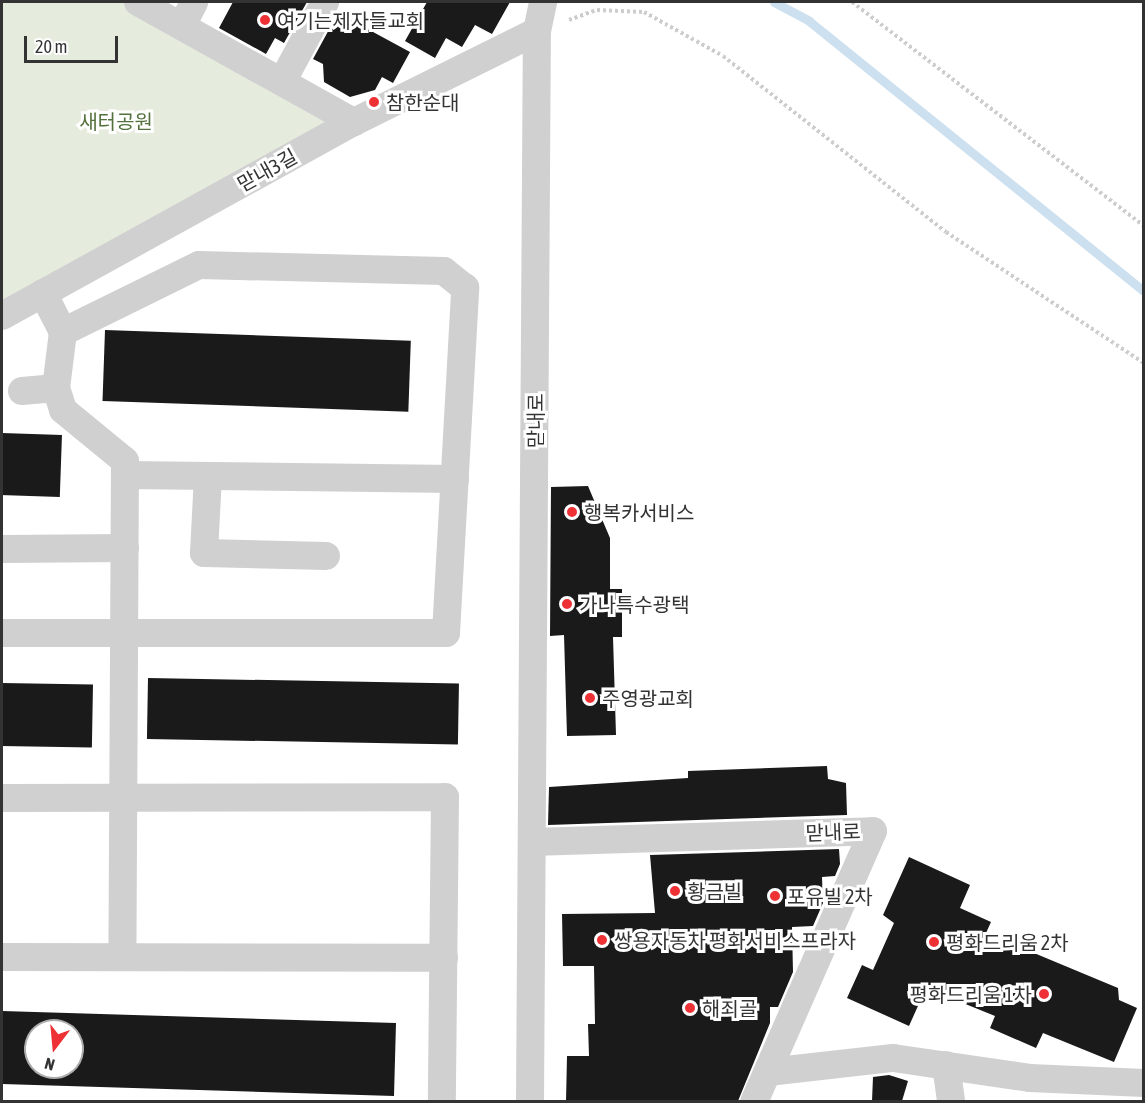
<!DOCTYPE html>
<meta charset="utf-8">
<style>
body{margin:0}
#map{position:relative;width:1145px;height:1103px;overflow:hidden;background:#fff;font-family:"Asap Condensed","Noto Sans KR",sans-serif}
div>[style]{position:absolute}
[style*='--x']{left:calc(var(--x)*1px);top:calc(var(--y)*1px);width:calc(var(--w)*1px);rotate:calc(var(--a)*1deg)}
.green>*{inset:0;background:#e5ecde}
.stream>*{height:9px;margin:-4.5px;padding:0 4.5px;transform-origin:4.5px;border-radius:4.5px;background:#cde0ef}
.building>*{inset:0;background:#1a1a1a;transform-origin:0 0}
.path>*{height:4px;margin-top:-2px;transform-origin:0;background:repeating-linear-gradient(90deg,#cdcdcd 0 3px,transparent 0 6px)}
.minor>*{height:28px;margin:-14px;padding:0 14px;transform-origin:14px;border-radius:14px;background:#d0d0d0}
.dots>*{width:16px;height:16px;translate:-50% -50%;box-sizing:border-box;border:3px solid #fff;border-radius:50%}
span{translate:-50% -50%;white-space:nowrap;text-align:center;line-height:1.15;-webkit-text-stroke:6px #fff;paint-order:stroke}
.poi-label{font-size:20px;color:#333}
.left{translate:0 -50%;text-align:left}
.right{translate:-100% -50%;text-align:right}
.park-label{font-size:20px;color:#53713d}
.street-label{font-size:20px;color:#333}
.frame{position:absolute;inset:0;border:3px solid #333;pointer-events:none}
.north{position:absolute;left:24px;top:1019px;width:60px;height:60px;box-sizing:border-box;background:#fff;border:2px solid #adadad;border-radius:50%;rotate:196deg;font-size:16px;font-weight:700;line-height:24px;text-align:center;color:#333}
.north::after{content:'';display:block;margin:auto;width:21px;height:27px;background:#ed3135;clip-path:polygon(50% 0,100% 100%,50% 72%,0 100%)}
.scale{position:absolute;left:24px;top:36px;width:94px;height:27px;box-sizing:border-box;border:3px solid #333;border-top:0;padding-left:8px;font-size:18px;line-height:21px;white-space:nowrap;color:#333;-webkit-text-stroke:4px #fff;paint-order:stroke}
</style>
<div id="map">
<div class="green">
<div style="clip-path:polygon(2px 2px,138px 2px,354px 122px,2px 316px)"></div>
</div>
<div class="stream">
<div style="--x:774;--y:2;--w:40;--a:28"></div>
<div style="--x:809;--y:21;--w:430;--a:38.9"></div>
</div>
<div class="building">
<div style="clip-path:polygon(233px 2px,307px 2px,284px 43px,275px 38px,266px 54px,219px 28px)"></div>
<div style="clip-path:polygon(427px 2px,510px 2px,492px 34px,475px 25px,462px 47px,446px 38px,435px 58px,405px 41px)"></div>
<div style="clip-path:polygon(338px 13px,410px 52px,393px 83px,382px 77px,375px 90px,350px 97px,324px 82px,323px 64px,313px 59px)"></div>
<div style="left:105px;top:330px;width:306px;height:71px;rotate:2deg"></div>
<div style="left:2px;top:433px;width:60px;height:62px;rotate:2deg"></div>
<div style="clip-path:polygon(588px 486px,610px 538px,610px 589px,622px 589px,622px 637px,613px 637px,616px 735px,567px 736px,564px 635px,550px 636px,551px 487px)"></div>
<div style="left:148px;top:678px;width:311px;height:61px;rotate:1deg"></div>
<div style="left:2px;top:683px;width:91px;height:63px;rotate:1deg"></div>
<div style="clip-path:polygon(827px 766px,828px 779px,846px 783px,847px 815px,548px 825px,549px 787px,688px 778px,688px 771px)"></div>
<div style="clip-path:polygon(839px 849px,840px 864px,835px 876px,822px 877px,823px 903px,813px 926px,792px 927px,793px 972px,778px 1007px,770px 1007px,770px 1023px,738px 1101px,566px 1101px,567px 1056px,589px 1056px,588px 1024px,595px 1024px,594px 966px,563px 966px,562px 914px,655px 913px,650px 855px)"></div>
<div style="clip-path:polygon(909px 857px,970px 885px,960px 908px,991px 922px,986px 933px,1118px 988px,1119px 1000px,1137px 1008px,1114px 1062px,1043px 1033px,1036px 1048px,990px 1028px,995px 1016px,926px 988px,909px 1026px,847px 998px,862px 965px,873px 970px,894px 923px,883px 915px)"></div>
<div style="clip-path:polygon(evenodd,2px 1011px,396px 1023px,394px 1096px,2px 1084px,2px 1011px,36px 1031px,72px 1031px,72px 1067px,36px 1067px,36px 1031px)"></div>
<div style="clip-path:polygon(889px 1075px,908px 1081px,902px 1101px,872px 1101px,873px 1077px)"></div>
</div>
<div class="path">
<div style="--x:852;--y:2;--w:368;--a:37.5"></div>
<div style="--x:569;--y:20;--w:30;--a:-20"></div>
<div style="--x:597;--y:10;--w:47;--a:2.4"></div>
<div style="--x:644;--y:12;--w:90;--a:29.1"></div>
<div style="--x:723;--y:56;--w:284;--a:38.3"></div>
<div style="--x:946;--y:232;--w:237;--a:33.5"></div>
</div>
<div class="minor">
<div style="--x:138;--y:2;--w:247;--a:29.1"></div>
<div style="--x:182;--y:26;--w:27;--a:-63"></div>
<div style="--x:282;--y:82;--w:91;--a:-61.7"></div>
<div style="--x:43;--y:293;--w:44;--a:62.9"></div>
<div style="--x:63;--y:332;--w:56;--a:97.1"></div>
<div style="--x:56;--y:388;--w:23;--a:72"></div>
<div style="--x:63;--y:410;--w:80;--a:39.4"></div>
<div style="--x:125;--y:461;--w:496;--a:90.3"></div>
<div style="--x:2;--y:316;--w:402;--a:-28.9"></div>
<div style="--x:354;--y:122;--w:204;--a:-26.4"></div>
<div style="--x:22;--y:391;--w:34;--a:-5"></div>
<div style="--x:125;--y:475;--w:330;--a:0.7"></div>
<div style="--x:208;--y:476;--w:77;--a:93"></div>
<div style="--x:204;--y:553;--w:122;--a:1.4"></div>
<div style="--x:2;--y:549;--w:123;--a:-0.5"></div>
<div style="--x:2;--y:633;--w:444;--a:0"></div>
<div style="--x:446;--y:633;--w:346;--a:-86.8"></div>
<div style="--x:465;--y:288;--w:27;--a:-141"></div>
<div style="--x:444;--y:271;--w:245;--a:-178.6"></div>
<div style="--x:199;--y:265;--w:152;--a:153.8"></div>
<div style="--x:2;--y:798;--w:443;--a:-0.1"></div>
<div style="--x:445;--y:797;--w:305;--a:90.6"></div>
<div style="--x:532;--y:842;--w:341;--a:-1.8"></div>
<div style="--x:873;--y:831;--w:296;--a:113.7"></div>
<div style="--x:2;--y:957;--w:442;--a:0.1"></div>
<div style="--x:946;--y:1065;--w:37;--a:82"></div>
<div style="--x:768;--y:1072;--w:126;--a:-6.4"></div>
<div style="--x:893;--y:1058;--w:138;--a:8.3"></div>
<div style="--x:1030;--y:1078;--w:114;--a:2.5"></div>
<div style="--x:530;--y:1102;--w:1071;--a:-89.63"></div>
<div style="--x:537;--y:31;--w:30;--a:-78"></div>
</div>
<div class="dots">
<div style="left:265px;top:20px;background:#ed3135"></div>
<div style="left:374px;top:102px;background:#ed3135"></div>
<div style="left:572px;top:512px;background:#ed3135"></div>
<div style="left:567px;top:604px;background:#ed3135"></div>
<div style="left:590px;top:698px;background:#ed3135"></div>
<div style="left:675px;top:891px;background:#ed3135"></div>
<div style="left:775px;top:896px;background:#ed3135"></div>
<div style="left:602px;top:940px;background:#ed3135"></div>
<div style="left:934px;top:942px;background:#ed3135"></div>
<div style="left:1044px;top:994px;background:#ed3135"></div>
<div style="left:690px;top:1008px;background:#ed3135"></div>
</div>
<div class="poi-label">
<span class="left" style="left:277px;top:20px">여기는제자들교회</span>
<span class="left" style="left:386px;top:102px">참한순대</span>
<span class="left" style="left:584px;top:512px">행복카서비스</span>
<span class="left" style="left:579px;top:604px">가나특수광택</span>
<span class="left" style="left:602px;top:698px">주영광교회</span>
<span class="left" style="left:687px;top:891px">황금빌</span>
<span class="left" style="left:787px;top:896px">포유빌 2차</span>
<span class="left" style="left:614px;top:940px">쌍용자동차 평화서비스프라자</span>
<span class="left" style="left:946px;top:942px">평화드리움 2차</span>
<span class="right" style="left:1032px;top:994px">평화드리움 1차</span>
<span class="left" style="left:702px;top:1008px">해죄골</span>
</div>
<div class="park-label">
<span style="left:116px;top:121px">새터공원</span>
</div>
<div class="street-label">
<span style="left:267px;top:170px;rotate:-29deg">맏내3길</span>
<span style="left:535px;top:421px;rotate:-90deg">맏내로</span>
<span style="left:833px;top:832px;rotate:-2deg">맏내로</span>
</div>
<div class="frame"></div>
<div class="north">N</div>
<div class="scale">20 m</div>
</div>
